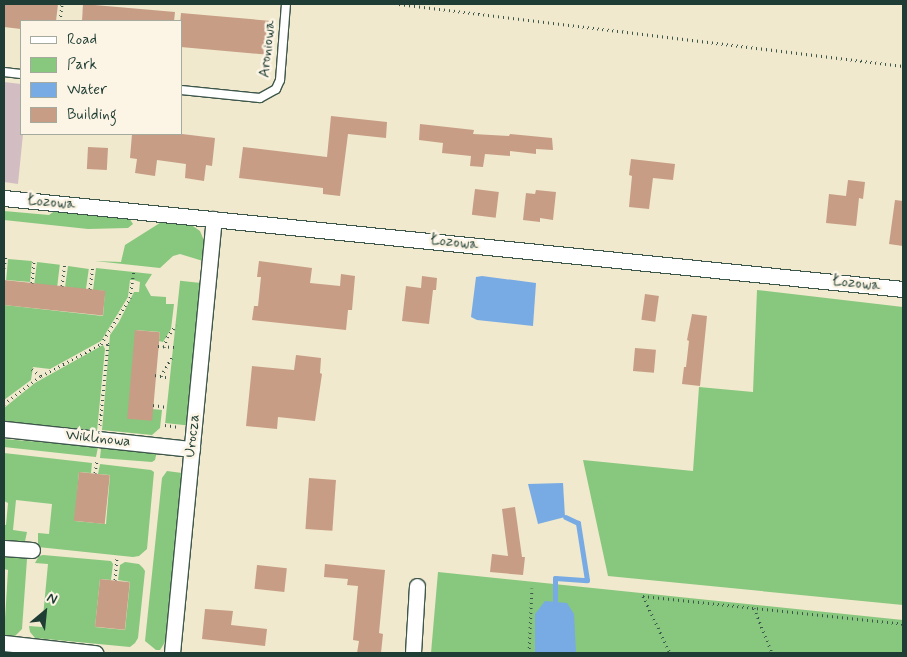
<!DOCTYPE html>
<meta charset="utf-8">
<style>
body{margin:0}
#map{position:relative;width:907px;height:657px;overflow:hidden;background:#f0e9cd;font-family:Mynerve,sans-serif}
div>[style]{position:absolute}
[style*='--x']{left:calc(var(--x)*1px);top:calc(var(--y)*1px);width:calc(var(--w)*1px);rotate:calc(var(--a)*1deg)}
.industrial>*{inset:0;background:#d2bec2}
.green>*{inset:0;background:#88c77e;transform-origin:0 0}
.water>*{inset:0;background:#78aae4}
.stream>*{height:5px;margin:-2.5px;padding:0 2.5px;transform-origin:2.5px;border-radius:2.5px;background:#78aae4}
.building>*{inset:0;background:#c79d85;transform-origin:0 0}
.path>*{height:3px;margin-top:-1.5px;transform-origin:0;background:repeating-linear-gradient(90deg,#3e574b 0 1px,transparent 0 5px)}
.roads{filter:drop-shadow(1px 0 #3e574b) drop-shadow(-1px 0 #3e574b) drop-shadow(0 1px #3e574b) drop-shadow(0 -1px #3e574b)}
.lane>*{height:8px;margin:-4px;padding:0 4px;transform-origin:4px;border-radius:4px;background:#fff}
.street>*{height:15px;margin:-7.5px;padding:0 7.5px;transform-origin:7.5px;border-radius:7.5px;background:#fff}
span{translate:-50% -50%;white-space:nowrap;text-align:center;line-height:1.15;-webkit-text-stroke:5px #fcf5e5;paint-order:stroke}
.street-label{font-size:15px;color:#1f3d34}
.frame{position:absolute;inset:0;border:5px solid #1f3d34;pointer-events:none}
.legend{position:absolute;left:20px;top:20px;width:162px;height:115px;box-sizing:border-box;background:#fcf5e5;border:1px solid #a4ab9e;margin:0;padding:6px 9px;list-style:none;font-size:15px;color:#1f3d34}
.legend li{display:flex;align-items:center;gap:10px;height:25px}
.legend b{width:25px;border:1px solid #a4ab9e}
.north{position:absolute;left:20px;top:587px;width:50px;height:50px;-webkit-text-stroke:4px #fcf5e5;paint-order:stroke;rotate:28deg;font-size:14px;font-weight:700;line-height:20px;text-align:center;color:#1f3d34}
.north::after{content:'';display:block;margin:auto;width:18px;height:22px;background:#1f3d34;clip-path:polygon(50% 0,100% 100%,50% 72%,0 100%)}
</style>
<div id="map">
<div class="industrial">
<div style="clip-path:polygon(4px 82px,21px 84px,21px 134px,23px 134px,18px 184px,4px 182px)"></div>
</div>
<div class="green">
<div style="clip-path:polygon(56px 210px,129px 218px,133px 224px,128px 228px,88px 229px,4px 220px,4px 211px,49px 215px)"></div>
<div style="clip-path:polygon(163px 221px,190px 224px,200px 231px,205px 243px,203px 261px,180px 254px,173px 256px,160px 268px,95px 261px,121px 262px,125px 245px)"></div>
<div style="left:8px;top:259px;width:24px;height:21px;rotate:5deg"></div>
<div style="left:37px;top:262px;width:23px;height:22px;rotate:7deg"></div>
<div style="left:68px;top:266px;width:21px;height:21px;rotate:8deg"></div>
<div style="clip-path:polygon(96px 268px,152px 274px,145px 285px,151px 296px,166px 297px,166px 304px,174px 304px,171px 329px,163px 342px,159px 341px,160px 332px,135px 330px,152px 409px,162px 410px,160px 428px,152px 435px,102px 430px,110px 335px,119px 322px,134px 292px,139px 292px,140px 282px,134px 280px,130px 280px,128px 297px,101px 341px,50px 369px,33px 367px,31px 380px,4px 400px,4px 305px,103px 316px,105px 291px,93px 290px)"></div>
<div style="left:201px;top:283px;width:143px;height:21px;rotate:96deg"></div>
<div style="clip-path:polygon(757px 290px,903px 307px,903px 605px,608px 576px,583px 460px,693px 471px,699px 387px,753px 392px)"></div>
<div style="clip-path:polygon(103px 345px,105px 349px,97px 431px,4px 421px,4px 408px,35px 383px)"></div>
<div style="clip-path:polygon(4px 439px,98px 447px,96px 457px,4px 447px)"></div>
<div style="clip-path:polygon(101px 448px,143px 452px,157px 451px,155px 460px,152px 462px,100px 458px)"></div>
<div style="clip-path:polygon(4px 453px,92px 463px,91px 473px,79px 472px,75px 521px,106px 524px,110px 475px,98px 474px,100px 464px,151px 470px,154px 472px,147px 549px,139px 556px,133px 557px,38px 547px,38px 533px,49px 534px,52px 504px,16px 500px,13px 530px,27px 532px,24px 546px,4px 544px,4px 525px,6px 525px,8px 503px,4px 501px)"></div>
<div style="clip-path:polygon(167px 471px,182px 473px,165px 642px,160px 650px,156px 650px,145px 641px,162px 478px)"></div>
<div style="clip-path:polygon(4px 551px,21px 553px,27px 559px,22px 629px,15px 636px,4px 635px,8px 570px,4px 569px)"></div>
<div style="clip-path:polygon(43px 555px,111px 561px,113px 564px,111px 580px,100px 579px,95px 627px,125px 630px,130px 582px,118px 580px,120px 565px,125px 562px,139px 564px,143px 568px,145px 571px,138px 638px,135px 643px,130px 647px,35px 638px,30px 632px,29px 626px,42px 627px,48px 564px,35px 563px,39px 556px)"></div>
<div style="clip-path:polygon(438px 572px,903px 620px,903px 653px,431px 653px)"></div>
</div>
<div class="water">
<div style="clip-path:polygon(482px 276px,536px 283px,533px 326px,477px 320px,471px 317px,476px 277px)"></div>
<div style="clip-path:polygon(563px 483px,565px 517px,538px 524px,528px 484px)"></div>
<div style="clip-path:polygon(545px 601px,567px 603px,574px 614px,576px 653px,535px 653px,535px 614px)"></div>
</div>
<div class="stream">
<div style="--x:555;--y:602;--w:24;--a:-90"></div>
<div style="--x:555;--y:578;--w:32;--a:4"></div>
<div style="--x:587;--y:580;--w:58;--a:-99"></div>
<div style="--x:578;--y:523;--w:14;--a:-155"></div>
</div>
<div class="building">
<div style="clip-path:polygon(4px 4px,58px 4px,56px 21px,21px 21px,21px 29px,4px 27px)"></div>
<div style="clip-path:polygon(83px 4px,175px 12px,174px 21px,82px 21px)"></div>
<div style="left:181px;top:13px;width:88px;height:34px;rotate:5deg"></div>
<div style="clip-path:polygon(331px 116px,387px 122px,386px 138px,348px 134px,340px 196px,323px 194px,323px 188px,239px 178px,243px 147px,327px 157px)"></div>
<div style="clip-path:polygon(420px 124px,474px 130px,473px 134px,509px 136px,510px 134px,552px 138px,553px 150px,536px 149px,536px 154px,510px 151px,510px 156px,485px 154px,483px 167px,470px 166px,471px 156px,442px 153px,443px 143px,419px 140px)"></div>
<div style="clip-path:polygon(132px 134px,182px 134px,215px 138px,212px 166px,206px 165px,204px 181px,185px 178px,186px 164px,157px 160px,155px 176px,135px 173px,137px 159px,130px 158px)"></div>
<div style="left:88px;top:147px;width:20px;height:22px;rotate:3deg"></div>
<div style="clip-path:polygon(631px 159px,675px 164px,673px 180px,653px 178px,649px 209px,629px 207px,632px 176px,629px 175px)"></div>
<div style="clip-path:polygon(848px 180px,865px 182px,863px 199px,859px 198px,856px 226px,826px 223px,829px 194px,846px 196px)"></div>
<div style="left:475px;top:189px;width:24px;height:26px;rotate:7deg"></div>
<div style="clip-path:polygon(536px 190px,556px 192px,553px 220px,540px 218px,540px 222px,523px 220px,526px 193px,535px 194px)"></div>
<div style="clip-path:polygon(895px 200px,903px 201px,903px 246px,889px 244px)"></div>
<div style="clip-path:polygon(259px 261px,312px 268px,310px 283px,340px 286px,341px 274px,355px 276px,352px 310px,348px 310px,346px 330px,252px 320px,254px 306px,258px 306px,261px 277px,257px 277px)"></div>
<div style="clip-path:polygon(422px 276px,437px 278px,436px 290px,433px 290px,429px 324px,402px 321px,406px 286px,421px 288px)"></div>
<div style="left:4px;top:280px;width:102px;height:25px;rotate:6deg"></div>
<div style="left:645px;top:294px;width:14px;height:26px;rotate:8deg"></div>
<div style="clip-path:polygon(692px 314px,707px 316px,700px 386px,682px 384px,684px 367px,686px 367px,689px 341px,687px 340px)"></div>
<div style="left:135px;top:330px;width:25px;height:89px;rotate:5deg"></div>
<div style="left:635px;top:348px;width:21px;height:23px;rotate:5deg"></div>
<div style="clip-path:polygon(296px 355px,321px 358px,320px 373px,322px 374px,315px 421px,278px 417px,277px 429px,246px 426px,252px 366px,294px 370px)"></div>
<div style="left:79px;top:472px;width:31px;height:49px;rotate:6deg"></div>
<div style="left:309px;top:478px;width:27px;height:51px;rotate:4deg"></div>
<div style="clip-path:polygon(515px 507px,522px 557px,525px 557px,523px 575px,490px 572px,492px 554px,508px 556px,502px 509px)"></div>
<div style="clip-path:polygon(325px 564px,385px 570px,379px 633px,383px 634px,381px 653px,357px 653px,359px 641px,353px 640px,358px 586px,347px 585px,348px 579px,324px 577px)"></div>
<div style="left:257px;top:565px;width:30px;height:24px;rotate:6deg"></div>
<div style="left:100px;top:579px;width:30px;height:48px;rotate:6deg"></div>
<div style="clip-path:polygon(205px 609px,233px 611px,231px 625px,267px 629px,265px 646px,202px 639px)"></div>
</div>
<div class="path">
<div style="--x:399;--y:4;--w:508;--a:7.01"></div>
<div style="--x:60;--y:21;--w:17;--a:-83"></div>
<div style="--x:4;--y:268;--w:12;--a:-81"></div>
<div style="--x:32;--y:283;--w:24;--a:-85"></div>
<div style="--x:62;--y:286;--w:24;--a:-83"></div>
<div style="--x:90;--y:289;--w:24;--a:-83"></div>
<div style="--x:158;--y:346;--w:16;--a:4"></div>
<div style="--x:164;--y:347;--w:10;--a:-73"></div>
<div style="--x:167;--y:337;--w:15;--a:-53"></div>
<div style="--x:32;--y:369;--w:11;--a:38"></div>
<div style="--x:155;--y:375;--w:15;--a:11"></div>
<div style="--x:161;--y:376;--w:24;--a:-60"></div>
<div style="--x:4;--y:404;--w:46;--a:-37.1"></div>
<div style="--x:41;--y:376;--w:68;--a:-28.1"></div>
<div style="--x:101;--y:344;--w:54;--a:-57.8"></div>
<div style="--x:130;--y:298;--w:29;--a:-82"></div>
<div style="--x:153;--y:405;--w:14;--a:8"></div>
<div style="--x:100;--y:425;--w:81;--a:-84.4"></div>
<div style="--x:108;--y:344;--w:5;--a:-127"></div>
<div style="--x:165;--y:425;--w:14;--a:8"></div>
<div style="--x:95;--y:473;--w:12;--a:-81"></div>
<div style="--x:115;--y:580;--w:22;--a:-85"></div>
<div style="--x:643;--y:596;--w:262;--a:6.1"></div>
<div style="--x:643;--y:596;--w:63;--a:64.7"></div>
<div style="--x:754;--y:608;--w:48;--a:68.2"></div>
<div style="--x:529;--y:653;--w:65;--a:-87.4"></div>
</div>
<div class="roads">
<div class="lane">
<div style="--x:4;--y:72;--w:17;--a:7"></div>
<div style="--x:181;--y:90;--w:79;--a:5.8"></div>
<div style="--x:260;--y:98;--w:18;--a:-29"></div>
<div style="--x:276;--y:89;--w:10;--a:-66"></div>
<div style="--x:280;--y:80;--w:76;--a:-85.5"></div>
</div>
<div class="street">
<div style="--x:4;--y:198;--w:904;--a:5.78"></div>
<div style="--x:4;--y:429;--w:189;--a:6.1"></div>
<div style="--x:4;--y:548;--w:28;--a:4"></div>
<div style="--x:4;--y:643;--w:92;--a:6.3"></div>
<div style="--x:172;--y:653;--w:436;--a:-84.5"></div>
<div style="--x:413;--y:653;--w:67;--a:-86.6"></div>
</div>
</div>
<div class="street-label">
<span style="left:268px;top:49px;rotate:-84deg">Aroniowa</span>
<span style="left:51px;top:203px;rotate:5deg">Łozowa</span>
<span style="left:454px;top:243px;rotate:6deg">Łozowa</span>
<span style="left:856px;top:284px;rotate:6deg">Łozowa</span>
<span style="left:193px;top:436px;rotate:-84deg">Urocza</span>
<span style="left:98px;top:439px;rotate:6deg">Wiklinowa</span>
</div>
<div class="frame"></div>
<ul class="legend">
<li><b style="height:6px;background:#fff"></b>Road</li>
<li><b style="height:14px;background:#88c77e"></b>Park</li>
<li><b style="height:14px;background:#78aae4"></b>Water</li>
<li><b style="height:14px;background:#c79d85"></b>Building</li>
</ul>
<div class="north">N</div>
</div>
